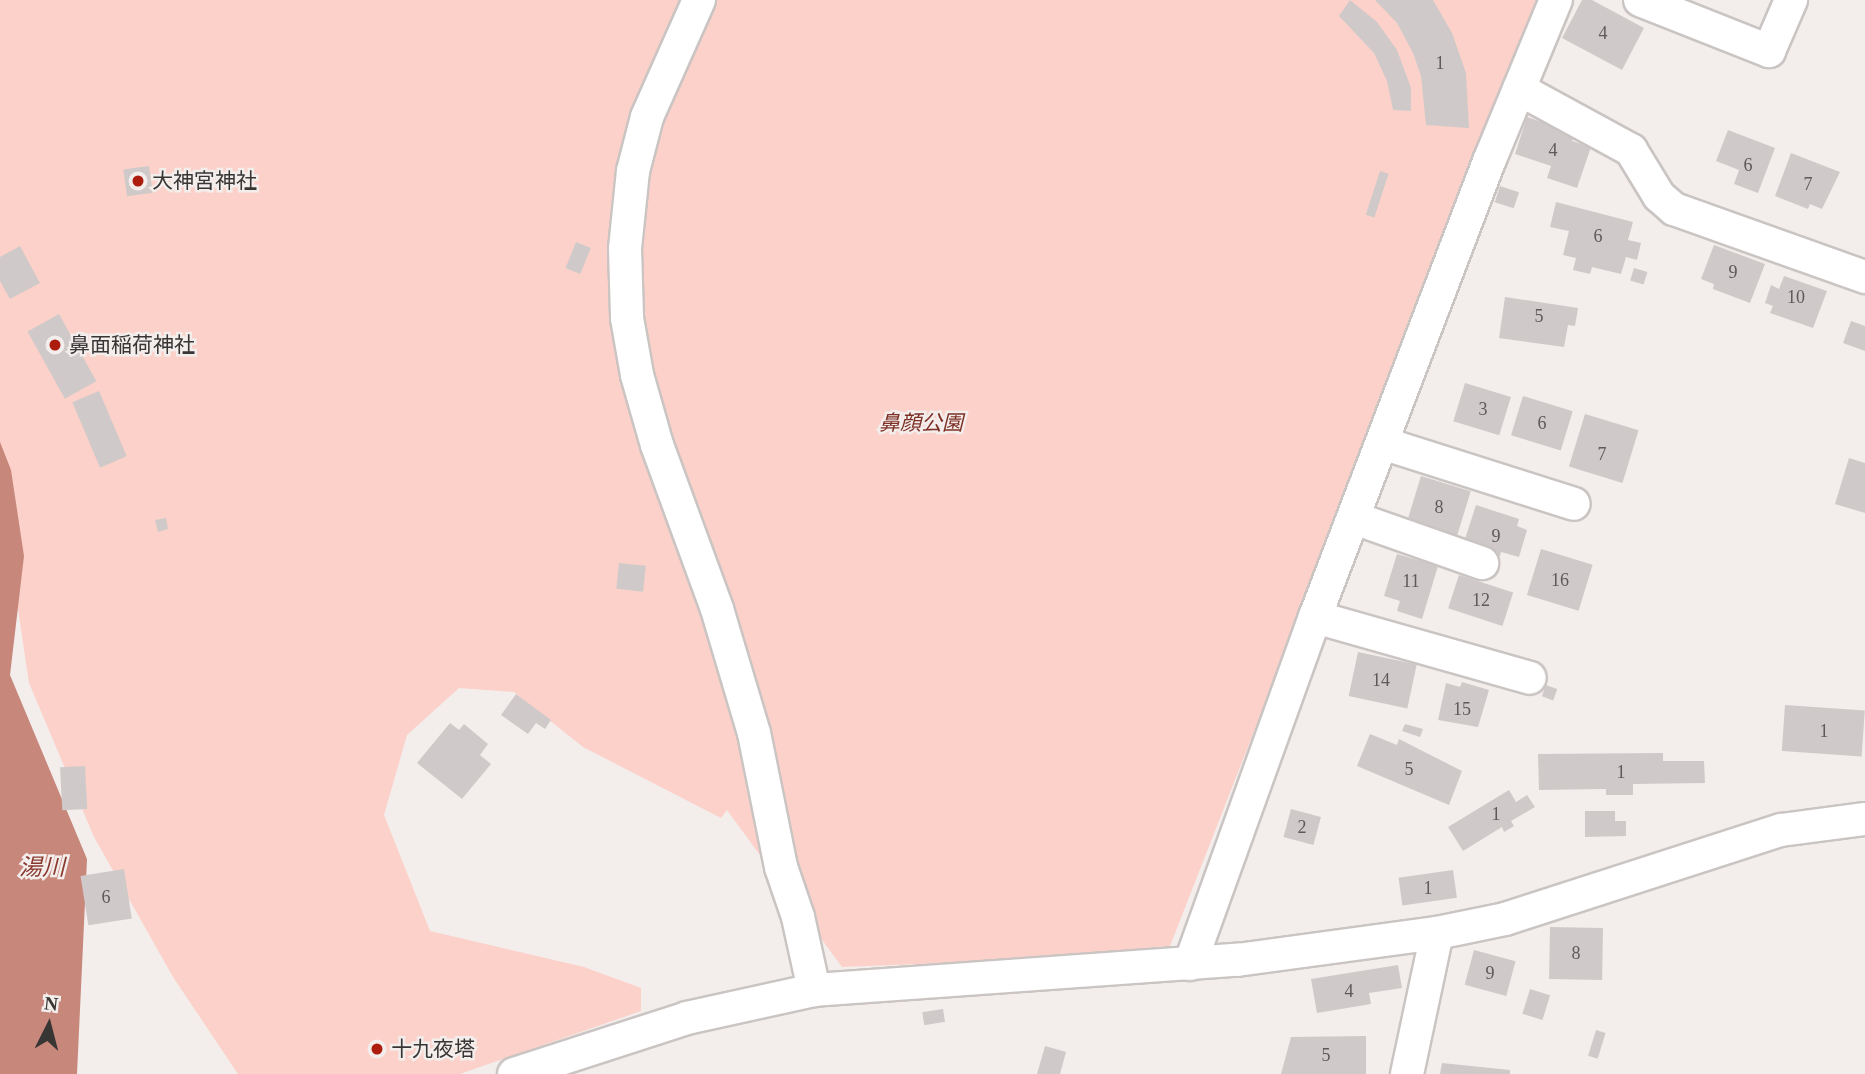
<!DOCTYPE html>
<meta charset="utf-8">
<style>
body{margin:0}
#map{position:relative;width:1865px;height:1074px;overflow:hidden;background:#f3edec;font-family:"Times New Roman","Noto Sans JP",serif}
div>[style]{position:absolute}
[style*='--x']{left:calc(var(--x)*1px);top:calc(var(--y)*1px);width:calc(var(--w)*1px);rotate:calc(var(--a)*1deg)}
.green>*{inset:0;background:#fcd1c9}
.water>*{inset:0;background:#c7877b}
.building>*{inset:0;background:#cfcac9;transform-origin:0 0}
.roads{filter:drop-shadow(2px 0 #cac4c3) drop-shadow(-2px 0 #cac4c3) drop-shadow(0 2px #cac4c3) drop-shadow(0 -2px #cac4c3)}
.minor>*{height:32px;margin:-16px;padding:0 16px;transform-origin:16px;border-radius:16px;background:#fff}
.dots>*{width:19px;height:19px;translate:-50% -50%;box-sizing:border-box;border:4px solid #f3edec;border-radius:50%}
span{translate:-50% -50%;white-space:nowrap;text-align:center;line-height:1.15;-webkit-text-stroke:5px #f3edec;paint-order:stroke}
.number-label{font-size:18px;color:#5e5a5a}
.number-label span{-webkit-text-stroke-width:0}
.poi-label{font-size:21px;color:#383535}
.left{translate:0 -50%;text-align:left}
.park-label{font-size:21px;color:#7e3025;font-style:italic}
.water-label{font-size:23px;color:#89392e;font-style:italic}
.north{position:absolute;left:14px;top:990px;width:70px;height:70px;-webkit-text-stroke:5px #f3edec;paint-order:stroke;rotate:6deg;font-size:19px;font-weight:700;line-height:28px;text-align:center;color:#383535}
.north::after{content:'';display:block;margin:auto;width:24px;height:32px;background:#383535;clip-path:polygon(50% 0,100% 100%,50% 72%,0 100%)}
</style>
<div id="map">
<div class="green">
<div style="clip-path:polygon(0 0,1540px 0,1170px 946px,995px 961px,842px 967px,727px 810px,721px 818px,583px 747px,514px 692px,459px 688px,407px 735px,384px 815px,430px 931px,584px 967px,641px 988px,641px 1011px,460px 1074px,238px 1074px,173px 977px,94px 837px,29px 683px,0 489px)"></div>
</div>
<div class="water">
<div style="clip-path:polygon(0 442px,11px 470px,24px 556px,10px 675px,87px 859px,77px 1074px,0 1074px)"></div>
</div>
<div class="building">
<div style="clip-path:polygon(1350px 0,1377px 22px,1397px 50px,1411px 88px,1411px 111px,1393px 110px,1387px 81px,1374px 53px,1339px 16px)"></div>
<div style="clip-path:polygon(1375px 0,1433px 0,1452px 33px,1466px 73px,1469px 128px,1426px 125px,1421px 76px,1413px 53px,1397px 23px)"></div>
<div style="clip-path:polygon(1582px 0,1592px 0,1644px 28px,1622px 70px,1562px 38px)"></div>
<div style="clip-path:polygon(1527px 117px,1575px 133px,1572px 141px,1591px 147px,1577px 188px,1547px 178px,1551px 166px,1515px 154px)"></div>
<div style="clip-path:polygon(1728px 130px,1775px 148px,1758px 193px,1734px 184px,1739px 170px,1716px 161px)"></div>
<div style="clip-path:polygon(1791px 153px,1840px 172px,1822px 209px,1810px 204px,1808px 209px,1775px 196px)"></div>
<div style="left:149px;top:166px;width:27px;height:26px;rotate:82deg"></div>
<div style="left:1380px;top:171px;width:9px;height:46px;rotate:18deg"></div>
<div style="left:1500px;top:186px;width:20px;height:17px;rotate:18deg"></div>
<div style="clip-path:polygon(1556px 202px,1633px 222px,1628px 240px,1641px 243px,1637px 260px,1626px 257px,1621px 274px,1592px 267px,1590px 274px,1573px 270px,1576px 258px,1563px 255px,1569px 231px,1550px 227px)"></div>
<div style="left:576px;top:242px;width:16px;height:28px;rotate:22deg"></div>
<div style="clip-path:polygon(1714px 245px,1765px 264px,1750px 303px,1713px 289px,1714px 284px,1701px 279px)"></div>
<div style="clip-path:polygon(20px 246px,40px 283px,10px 299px,0 281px,0 257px)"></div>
<div style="left:1634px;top:268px;width:14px;height:13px;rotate:17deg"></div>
<div style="clip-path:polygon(1784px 276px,1827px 291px,1813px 328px,1770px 313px,1773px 306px,1765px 303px,1771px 285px,1779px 289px)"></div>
<div style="clip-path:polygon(1505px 297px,1578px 308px,1575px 326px,1568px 325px,1564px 347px,1499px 338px)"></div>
<div style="left:59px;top:314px;width:77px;height:36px;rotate:61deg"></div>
<div style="clip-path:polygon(1851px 321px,1865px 326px,1865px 351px,1843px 343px)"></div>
<div style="left:1465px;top:383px;width:48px;height:40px;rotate:17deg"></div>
<div style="left:99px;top:391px;width:71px;height:29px;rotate:67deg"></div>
<div style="left:1523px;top:396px;width:52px;height:41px;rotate:17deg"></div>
<div style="left:1585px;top:414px;width:56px;height:55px;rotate:17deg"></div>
<div style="clip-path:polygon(1849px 458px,1865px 463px,1865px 513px,1835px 504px)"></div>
<div style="left:1421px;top:476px;width:52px;height:48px;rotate:17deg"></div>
<div style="clip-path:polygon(1476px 505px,1519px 519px,1517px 526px,1527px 530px,1519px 557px,1501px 552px,1500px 556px,1464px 542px)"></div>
<div style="clip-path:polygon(166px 518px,168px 529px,158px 532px,155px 520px)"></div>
<div style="left:1541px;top:549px;width:54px;height:48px;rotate:17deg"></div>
<div style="clip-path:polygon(1397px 554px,1438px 566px,1422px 619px,1397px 611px,1400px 601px,1384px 596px)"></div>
<div style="left:619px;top:563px;width:27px;height:26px;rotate:6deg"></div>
<div style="left:1459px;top:575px;width:57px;height:35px;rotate:18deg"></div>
<div style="left:1358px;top:652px;width:60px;height:45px;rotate:12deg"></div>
<div style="clip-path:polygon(1462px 682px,1489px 690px,1478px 727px,1438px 720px,1446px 683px,1460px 687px)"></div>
<div style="left:1546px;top:685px;width:12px;height:12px;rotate:20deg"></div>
<div style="clip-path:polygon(516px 694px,551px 720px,545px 729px,536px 723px,528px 734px,501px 715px)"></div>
<div style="left:1785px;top:705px;width:80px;height:46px;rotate:4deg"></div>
<div style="clip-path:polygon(450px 723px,459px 730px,464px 724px,488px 744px,480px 755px,491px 764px,462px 799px,417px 763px)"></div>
<div style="clip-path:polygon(1405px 724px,1423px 729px,1420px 737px,1402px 731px)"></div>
<div style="clip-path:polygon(1370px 734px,1397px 745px,1399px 739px,1462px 771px,1449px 805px,1357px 766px)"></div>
<div style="clip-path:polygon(1663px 753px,1663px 761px,1704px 761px,1705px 783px,1633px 784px,1633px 795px,1606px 795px,1606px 789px,1539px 790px,1538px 754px)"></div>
<div style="left:85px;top:766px;width:43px;height:25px;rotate:87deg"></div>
<div style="clip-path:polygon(1509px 790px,1516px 802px,1527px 795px,1535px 807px,1511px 821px,1514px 826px,1504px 832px,1502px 827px,1463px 851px,1448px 827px)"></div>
<div style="left:1291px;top:809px;width:31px;height:29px;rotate:15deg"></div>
<div style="clip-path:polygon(1585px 811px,1615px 811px,1615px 821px,1626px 821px,1626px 836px,1585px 837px)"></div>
<div style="left:124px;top:869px;width:50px;height:44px;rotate:81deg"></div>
<div style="left:1453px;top:870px;width:28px;height:55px;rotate:82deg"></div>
<div style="left:1550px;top:927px;width:53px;height:52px;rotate:1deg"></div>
<div style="left:1474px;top:950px;width:43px;height:36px;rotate:15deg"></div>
<div style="clip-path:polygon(1398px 965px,1402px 988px,1369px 993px,1371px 1004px,1317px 1013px,1311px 979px)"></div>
<div style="left:1530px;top:989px;width:21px;height:26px;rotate:17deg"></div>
<div style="left:943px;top:1009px;width:13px;height:21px;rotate:81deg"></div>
<div style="left:1596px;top:1030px;width:10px;height:27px;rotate:17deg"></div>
<div style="clip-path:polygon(1366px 1036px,1366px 1074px,1281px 1074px,1291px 1037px)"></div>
<div style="clip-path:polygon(1045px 1046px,1066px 1052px,1060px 1074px,1037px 1074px)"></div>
<div style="clip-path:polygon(1442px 1063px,1510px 1070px,1510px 1074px,1440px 1074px)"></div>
</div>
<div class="roads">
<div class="minor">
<div style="--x:699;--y:0;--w:128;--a:114"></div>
<div style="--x:647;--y:117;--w:56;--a:104.5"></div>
<div style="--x:633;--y:171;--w:78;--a:95.9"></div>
<div style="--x:625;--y:249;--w:69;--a:88.3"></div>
<div style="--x:627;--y:318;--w:58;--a:80"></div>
<div style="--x:637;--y:375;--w:73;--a:74.1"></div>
<div style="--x:657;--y:445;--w:175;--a:69.9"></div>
<div style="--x:717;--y:609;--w:129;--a:73.4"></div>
<div style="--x:754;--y:733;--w:137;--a:78.6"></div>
<div style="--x:781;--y:867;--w:53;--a:71.2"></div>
<div style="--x:798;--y:917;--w:75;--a:77.6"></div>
<div style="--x:1640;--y:0;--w:139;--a:21.6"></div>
<div style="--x:1769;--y:51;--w:56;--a:-66.7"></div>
<div style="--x:1519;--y:89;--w:128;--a:28.6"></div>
<div style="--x:1631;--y:150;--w:54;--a:58.7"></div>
<div style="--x:1659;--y:196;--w:20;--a:41"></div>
<div style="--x:1674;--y:209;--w:203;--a:19.6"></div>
<div style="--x:1382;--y:443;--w:201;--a:17.6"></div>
<div style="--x:1354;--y:518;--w:136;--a:19.4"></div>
<div style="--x:1315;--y:617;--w:223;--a:15.8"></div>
<div style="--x:1190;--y:964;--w:369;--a:-70.2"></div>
<div style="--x:1315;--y:617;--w:490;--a:-69.1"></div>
<div style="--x:1490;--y:159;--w:172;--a:-67.5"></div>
<div style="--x:514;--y:1074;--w:182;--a:-17.9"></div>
<div style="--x:687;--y:1018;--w:130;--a:-12.4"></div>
<div style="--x:814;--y:990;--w:424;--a:-4.1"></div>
<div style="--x:1237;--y:960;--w:202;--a:-7.7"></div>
<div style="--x:1437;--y:933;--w:69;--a:-11.6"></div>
<div style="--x:1505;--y:919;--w:290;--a:-17.9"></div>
<div style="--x:1781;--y:830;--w:85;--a:-7.5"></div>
<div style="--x:1407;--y:1074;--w:144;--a:-78"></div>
</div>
</div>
<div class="dots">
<div style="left:138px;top:181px;background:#ac1d0e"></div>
<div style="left:55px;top:345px;background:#ac1d0e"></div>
<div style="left:377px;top:1049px;background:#ac1d0e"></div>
</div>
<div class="number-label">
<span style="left:1603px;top:33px">4</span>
<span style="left:1440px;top:63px">1</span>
<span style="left:1553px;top:150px">4</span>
<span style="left:1748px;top:165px">6</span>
<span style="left:1808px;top:184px">7</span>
<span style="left:1598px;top:236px">6</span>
<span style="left:1733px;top:272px">9</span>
<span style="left:1796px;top:297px">10</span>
<span style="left:1539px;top:316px">5</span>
<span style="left:1483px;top:409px">3</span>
<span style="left:1542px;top:423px">6</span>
<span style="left:1602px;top:454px">7</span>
<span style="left:1439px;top:507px">8</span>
<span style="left:1496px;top:536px">9</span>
<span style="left:1560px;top:580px">16</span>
<span style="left:1411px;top:581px">11</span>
<span style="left:1481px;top:600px">12</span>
<span style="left:1381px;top:680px">14</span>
<span style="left:1462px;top:709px">15</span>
<span style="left:1824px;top:731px">1</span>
<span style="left:1409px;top:769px">5</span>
<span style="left:1621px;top:772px">1</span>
<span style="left:1496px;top:814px">1</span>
<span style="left:1302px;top:827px">2</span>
<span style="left:1428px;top:888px">1</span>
<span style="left:106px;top:897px">6</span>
<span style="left:1576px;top:953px">8</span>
<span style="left:1490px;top:973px">9</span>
<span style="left:1349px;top:991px">4</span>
<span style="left:1326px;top:1055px">5</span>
</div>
<div class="poi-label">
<span class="left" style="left:152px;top:181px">大神宮神社</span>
<span class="left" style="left:69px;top:345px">鼻面稲荷神社</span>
<span class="left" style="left:391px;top:1049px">十九夜塔</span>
</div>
<div class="park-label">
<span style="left:921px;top:423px">鼻顔公園</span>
</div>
<div class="water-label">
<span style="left:42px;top:868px">湯川</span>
</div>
<div class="north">N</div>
</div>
